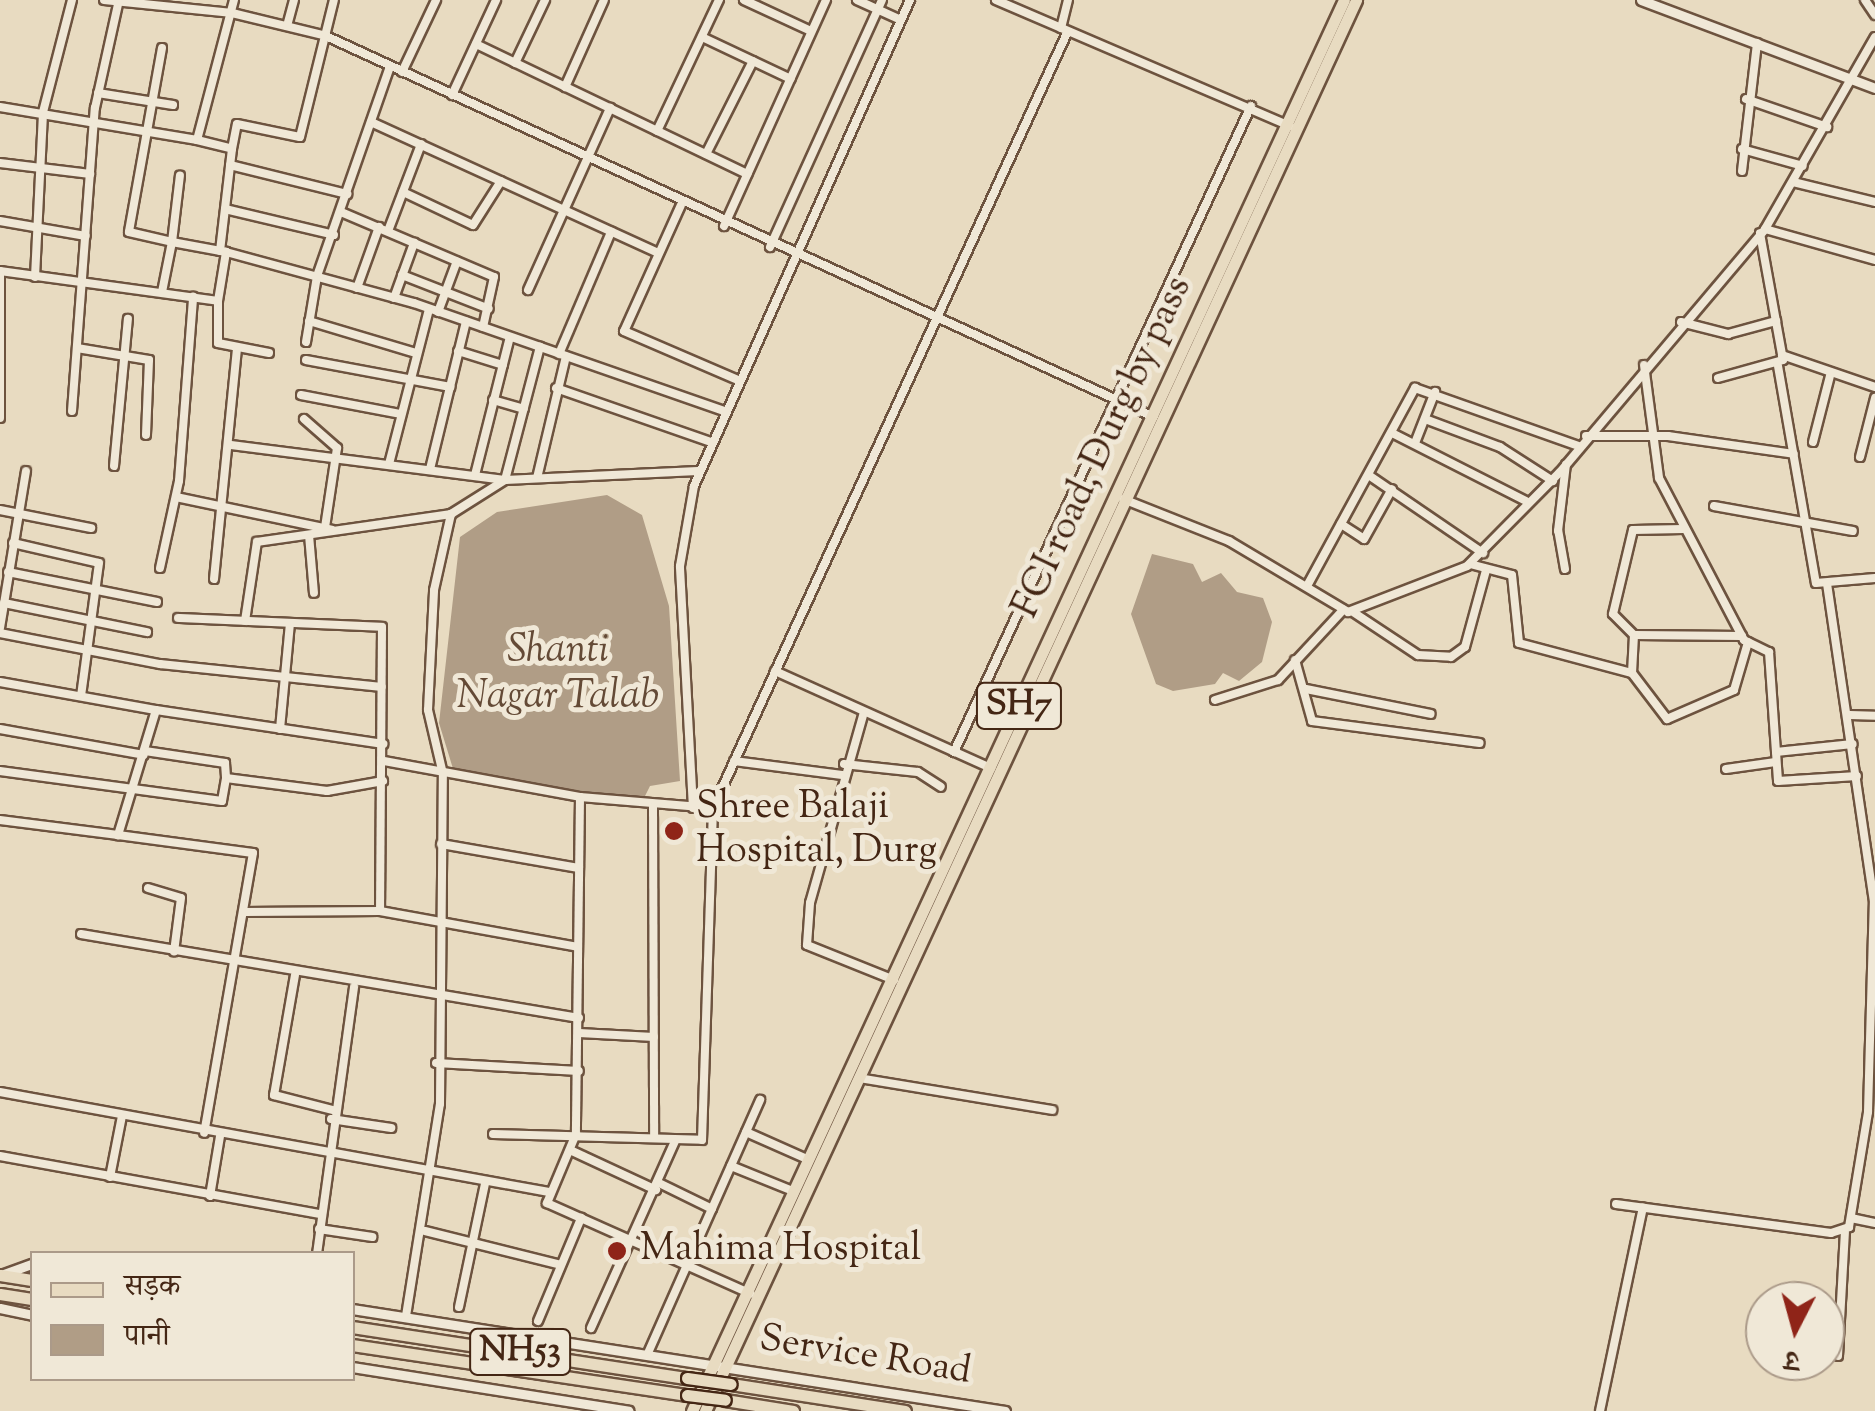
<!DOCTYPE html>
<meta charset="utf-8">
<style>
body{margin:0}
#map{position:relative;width:1875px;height:1411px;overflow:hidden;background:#e8dbc1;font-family:"Sorts Mill Goudy","Noto Serif Devanagari",serif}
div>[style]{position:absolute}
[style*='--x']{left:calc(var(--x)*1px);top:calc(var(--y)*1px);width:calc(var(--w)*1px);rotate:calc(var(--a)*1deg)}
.water>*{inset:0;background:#b09d86}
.roads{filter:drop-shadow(2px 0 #6d533f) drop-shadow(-2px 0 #6d533f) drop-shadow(0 2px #6d533f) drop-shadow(0 -2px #6d533f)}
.minor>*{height:8px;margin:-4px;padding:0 4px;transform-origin:4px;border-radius:4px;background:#f0e8d7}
.tertiary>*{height:9px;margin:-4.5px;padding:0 4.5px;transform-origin:4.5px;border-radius:4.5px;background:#f0e8d7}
.primary>*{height:11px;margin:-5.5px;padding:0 5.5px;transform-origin:5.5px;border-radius:5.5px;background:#e8dbc1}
.trunk>*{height:11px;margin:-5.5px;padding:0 5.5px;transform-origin:5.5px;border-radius:5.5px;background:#e8dbc1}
.bridges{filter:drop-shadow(2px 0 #442614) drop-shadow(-2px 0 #442614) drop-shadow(0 2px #442614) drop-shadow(0 -2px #442614)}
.trunk-bridge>*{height:11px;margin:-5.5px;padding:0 5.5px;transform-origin:5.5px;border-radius:5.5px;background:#e8dbc1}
.dots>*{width:28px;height:28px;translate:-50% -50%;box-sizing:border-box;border:5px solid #f0e8d7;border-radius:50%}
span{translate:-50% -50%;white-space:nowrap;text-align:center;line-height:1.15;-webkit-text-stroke:10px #f0e8d7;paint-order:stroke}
.shield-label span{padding:2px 8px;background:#f0e8d7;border:2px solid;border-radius:8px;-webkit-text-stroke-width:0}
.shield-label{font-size:35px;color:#442614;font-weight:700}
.street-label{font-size:38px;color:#442614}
.poi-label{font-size:38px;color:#442614}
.left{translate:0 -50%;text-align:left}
.water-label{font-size:40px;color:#644a36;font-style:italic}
.legend{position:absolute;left:30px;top:1251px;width:325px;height:130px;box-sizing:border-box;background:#f0e8d7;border:2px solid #ab9a89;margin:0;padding:12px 18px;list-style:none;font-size:30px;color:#442614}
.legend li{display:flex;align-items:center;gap:20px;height:50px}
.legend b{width:50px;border:2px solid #ab9a89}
.north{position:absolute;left:1745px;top:1281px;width:100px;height:100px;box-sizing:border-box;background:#f0e8d7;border:2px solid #ab9a89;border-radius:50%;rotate:186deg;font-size:28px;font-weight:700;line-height:40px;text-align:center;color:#442614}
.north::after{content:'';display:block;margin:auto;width:35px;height:45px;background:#8f2418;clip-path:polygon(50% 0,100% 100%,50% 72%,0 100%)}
</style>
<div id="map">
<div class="water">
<div style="clip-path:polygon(607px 495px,642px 515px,669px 606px,680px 781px,650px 786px,643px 800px,454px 772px,439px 723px,460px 537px,497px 512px)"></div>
<div style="clip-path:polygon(1152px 554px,1193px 564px,1202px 582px,1221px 573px,1237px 592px,1263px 598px,1272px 622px,1262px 662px,1239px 681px,1223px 673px,1215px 684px,1173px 691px,1156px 684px,1131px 614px)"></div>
</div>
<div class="roads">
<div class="minor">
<div style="--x:104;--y:0;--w:129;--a:5.8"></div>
<div style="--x:232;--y:13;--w:97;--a:13.7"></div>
<div style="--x:326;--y:36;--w:911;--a:24.71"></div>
<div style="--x:744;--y:0;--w:74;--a:24.8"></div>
<div style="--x:857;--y:0;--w:48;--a:24.4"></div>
<div style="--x:996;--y:0;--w:320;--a:23.2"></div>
<div style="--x:1865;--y:0;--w:18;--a:56"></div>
<div style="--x:287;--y:26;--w:27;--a:-75"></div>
<div style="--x:1061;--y:28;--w:29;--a:-76"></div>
<div style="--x:702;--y:37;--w:98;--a:25.3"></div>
<div style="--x:476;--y:44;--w:301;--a:25.6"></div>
<div style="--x:162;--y:48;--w:187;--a:100.2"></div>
<div style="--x:129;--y:232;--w:44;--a:13.1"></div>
<div style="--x:172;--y:242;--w:67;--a:-83.2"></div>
<div style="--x:515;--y:63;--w:70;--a:-64.5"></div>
<div style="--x:402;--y:72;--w:80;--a:-64.7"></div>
<div style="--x:565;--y:87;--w:95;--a:-65.9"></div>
<div style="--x:98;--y:93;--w:76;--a:9.1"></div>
<div style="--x:452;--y:95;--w:105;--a:-65.1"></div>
<div style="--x:1746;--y:99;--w:86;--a:19.1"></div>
<div style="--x:0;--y:107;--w:200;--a:9.5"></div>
<div style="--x:197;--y:140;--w:145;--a:-75.2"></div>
<div style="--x:371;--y:122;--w:316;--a:24.5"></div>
<div style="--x:657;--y:131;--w:145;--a:-64.7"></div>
<div style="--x:197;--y:140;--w:36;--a:14"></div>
<div style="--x:232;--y:149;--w:25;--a:-79"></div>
<div style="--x:237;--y:124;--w:64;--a:11.7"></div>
<div style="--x:300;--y:137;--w:141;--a:-76.1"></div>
<div style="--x:1742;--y:149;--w:63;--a:15.6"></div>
<div style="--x:706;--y:154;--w:104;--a:-63.2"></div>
<div style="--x:0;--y:163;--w:91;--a:7"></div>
<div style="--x:230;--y:165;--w:121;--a:13.9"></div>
<div style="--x:1742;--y:171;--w:129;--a:-83.3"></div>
<div style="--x:1793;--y:182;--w:84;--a:13.7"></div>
<div style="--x:403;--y:192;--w:77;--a:25.2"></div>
<div style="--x:473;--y:225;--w:52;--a:-57.5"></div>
<div style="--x:681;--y:205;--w:138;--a:114.3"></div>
<div style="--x:624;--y:331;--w:124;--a:23.3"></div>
<div style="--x:225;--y:209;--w:112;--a:13.4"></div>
<div style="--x:341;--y:212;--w:166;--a:23"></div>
<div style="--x:494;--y:277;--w:51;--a:102.4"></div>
<div style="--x:0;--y:221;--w:87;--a:9.9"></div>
<div style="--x:724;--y:226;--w:248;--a:-65.7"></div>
<div style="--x:1765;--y:229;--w:114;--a:15.7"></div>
<div style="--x:388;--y:231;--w:93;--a:-69.2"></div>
<div style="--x:770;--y:247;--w:271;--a:-65.6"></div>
<div style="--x:220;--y:251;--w:103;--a:-83.3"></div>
<div style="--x:0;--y:271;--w:220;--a:7.8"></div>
<div style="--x:218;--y:301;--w:50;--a:-80.7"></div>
<div style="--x:402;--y:275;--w:93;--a:21.3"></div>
<div style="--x:35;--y:277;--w:165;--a:-87.2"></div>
<div style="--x:43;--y:112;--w:116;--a:-75.5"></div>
<div style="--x:357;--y:288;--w:65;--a:-70.2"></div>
<div style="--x:528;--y:290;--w:200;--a:-65.7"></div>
<div style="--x:162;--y:292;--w:51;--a:-78.7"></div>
<div style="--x:172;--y:242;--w:55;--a:10.5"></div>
<div style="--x:226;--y:252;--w:195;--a:15.2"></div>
<div style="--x:414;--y:303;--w:328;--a:19.2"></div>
<div style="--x:394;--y:298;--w:59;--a:-70"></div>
<div style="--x:218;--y:301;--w:42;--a:90"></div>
<div style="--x:218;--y:343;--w:52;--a:11.1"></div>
<div style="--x:438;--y:312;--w:54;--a:-69.6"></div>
<div style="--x:309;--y:321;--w:112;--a:16.7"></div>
<div style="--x:1681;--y:322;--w:49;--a:14.3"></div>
<div style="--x:1728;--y:334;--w:50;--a:-15.2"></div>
<div style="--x:306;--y:342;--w:67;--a:-80.5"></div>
<div style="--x:317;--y:276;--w:222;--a:-70.8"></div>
<div style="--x:77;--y:348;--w:73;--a:9.5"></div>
<div style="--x:149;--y:360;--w:75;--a:92.3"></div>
<div style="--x:458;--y:351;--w:47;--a:17.3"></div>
<div style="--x:559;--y:354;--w:133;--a:-66.9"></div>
<div style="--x:1782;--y:355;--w:98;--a:19"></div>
<div style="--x:306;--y:360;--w:147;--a:10.6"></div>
<div style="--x:1644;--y:365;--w:114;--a:82.4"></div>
<div style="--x:1659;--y:478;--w:183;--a:62.3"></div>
<div style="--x:1744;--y:640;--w:28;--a:26"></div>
<div style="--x:1769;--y:652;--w:129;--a:86"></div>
<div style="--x:1778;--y:781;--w:79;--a:-3.6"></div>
<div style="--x:1778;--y:366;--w:220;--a:80.1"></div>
<div style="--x:1816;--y:583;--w:59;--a:-4.8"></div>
<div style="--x:1718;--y:378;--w:67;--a:-15.5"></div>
<div style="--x:1783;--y:360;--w:129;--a:-100.3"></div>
<div style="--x:556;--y:388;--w:164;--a:19.2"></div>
<div style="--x:301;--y:395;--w:102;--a:10.8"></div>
<div style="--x:493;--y:400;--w:32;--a:16"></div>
<div style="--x:72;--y:411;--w:304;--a:-85.7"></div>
<div style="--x:95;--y:108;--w:107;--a:-77.5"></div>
<div style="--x:0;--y:418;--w:147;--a:-90"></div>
<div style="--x:304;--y:419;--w:44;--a:41.3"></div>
<div style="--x:337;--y:448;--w:80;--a:98.6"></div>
<div style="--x:1425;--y:419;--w:80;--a:20.5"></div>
<div style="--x:1500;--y:447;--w:63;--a:32.7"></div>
<div style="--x:1394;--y:434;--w:148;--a:26.9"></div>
<div style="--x:1586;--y:436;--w:82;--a:0"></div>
<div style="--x:1668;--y:436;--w:127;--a:8.1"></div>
<div style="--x:1813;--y:442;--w:72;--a:-75.6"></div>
<div style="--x:1415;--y:443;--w:55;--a:-68.6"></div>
<div style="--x:231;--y:445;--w:276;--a:7.3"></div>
<div style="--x:505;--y:480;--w:193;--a:-2.7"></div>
<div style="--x:1860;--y:457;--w:61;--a:-75.7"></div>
<div style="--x:389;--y:464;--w:160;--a:-75.5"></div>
<div style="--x:114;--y:466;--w:148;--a:-84.6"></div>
<div style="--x:430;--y:469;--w:152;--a:-76.3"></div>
<div style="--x:475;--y:475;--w:142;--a:-75.8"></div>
<div style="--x:1370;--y:476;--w:137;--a:34.3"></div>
<div style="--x:537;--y:478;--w:125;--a:-76.6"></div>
<div style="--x:176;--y:497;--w:159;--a:11.9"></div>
<div style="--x:1123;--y:499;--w:114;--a:21.6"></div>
<div style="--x:1229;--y:541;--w:139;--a:30.8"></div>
<div style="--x:1348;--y:612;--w:128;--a:-21.1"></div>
<div style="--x:1467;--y:566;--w:132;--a:-45.3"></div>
<div style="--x:1560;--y:472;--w:318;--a:-49.8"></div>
<div style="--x:1765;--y:229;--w:221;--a:-60.2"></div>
<div style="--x:1714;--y:506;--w:141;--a:10.2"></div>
<div style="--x:0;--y:510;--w:93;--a:11.2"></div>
<div style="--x:1341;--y:524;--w:27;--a:33"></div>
<div style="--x:1364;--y:539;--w:57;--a:-60.8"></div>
<div style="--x:1683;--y:529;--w:50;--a:178.9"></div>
<div style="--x:1633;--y:530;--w:86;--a:103.4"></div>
<div style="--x:1613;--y:614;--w:30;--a:45"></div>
<div style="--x:1634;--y:635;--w:108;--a:0.5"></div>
<div style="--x:309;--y:535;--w:58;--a:85.1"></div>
<div style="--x:13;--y:543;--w:88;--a:13.1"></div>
<div style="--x:99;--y:563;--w:134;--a:97.7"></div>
<div style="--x:1470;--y:564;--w:43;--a:14.7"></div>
<div style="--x:1512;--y:575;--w:68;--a:84.1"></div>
<div style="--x:1519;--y:643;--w:117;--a:14.9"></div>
<div style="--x:160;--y:568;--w:89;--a:-77.7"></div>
<div style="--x:179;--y:481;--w:185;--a:-85.6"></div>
<div style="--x:1565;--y:569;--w:39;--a:-100"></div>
<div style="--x:1558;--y:531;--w:67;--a:-83.2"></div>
<div style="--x:8;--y:572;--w:152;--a:11.4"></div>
<div style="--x:214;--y:579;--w:232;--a:-84.3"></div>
<div style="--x:1307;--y:586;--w:226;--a:-61.4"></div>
<div style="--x:1415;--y:388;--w:174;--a:19.5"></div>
<div style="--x:4;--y:603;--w:146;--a:11.5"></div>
<div style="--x:1353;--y:612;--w:78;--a:33.5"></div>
<div style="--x:1418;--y:655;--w:33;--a:3"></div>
<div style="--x:1451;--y:657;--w:17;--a:-36"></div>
<div style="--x:1465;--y:647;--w:80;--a:-74.7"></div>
<div style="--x:178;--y:618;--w:204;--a:2.5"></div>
<div style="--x:382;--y:627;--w:284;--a:90.4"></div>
<div style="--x:245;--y:621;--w:80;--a:-81.4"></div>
<div style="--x:257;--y:542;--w:196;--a:-8.2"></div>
<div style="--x:0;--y:628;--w:159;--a:-80.6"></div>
<div style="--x:0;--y:633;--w:163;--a:11"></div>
<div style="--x:160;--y:664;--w:223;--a:5.9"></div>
<div style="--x:1634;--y:635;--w:38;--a:93"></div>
<div style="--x:1632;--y:673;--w:58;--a:52.7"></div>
<div style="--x:1667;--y:719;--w:73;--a:-23.4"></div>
<div style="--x:1734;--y:690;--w:50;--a:-73.7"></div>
<div style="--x:1295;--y:660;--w:63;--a:74.4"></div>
<div style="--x:1312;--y:721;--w:169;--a:7.5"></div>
<div style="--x:775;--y:671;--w:237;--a:24.2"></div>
<div style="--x:0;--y:682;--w:158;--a:10.2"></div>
<div style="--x:156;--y:710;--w:131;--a:106.9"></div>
<div style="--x:118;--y:835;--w:136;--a:7.6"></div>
<div style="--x:253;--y:853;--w:284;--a:99.9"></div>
<div style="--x:1306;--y:689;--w:127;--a:11.3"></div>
<div style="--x:1215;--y:700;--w:66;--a:-17.6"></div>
<div style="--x:1278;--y:680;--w:96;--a:-47.1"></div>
<div style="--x:156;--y:710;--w:230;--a:8.5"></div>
<div style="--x:864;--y:712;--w:198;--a:105.8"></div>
<div style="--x:810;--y:903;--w:42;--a:94.1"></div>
<div style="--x:807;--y:945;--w:94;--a:21.9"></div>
<div style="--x:1850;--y:715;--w:25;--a:2"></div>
<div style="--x:0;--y:729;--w:146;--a:10.2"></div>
<div style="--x:280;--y:729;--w:106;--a:-84.6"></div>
<div style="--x:145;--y:751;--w:81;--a:8.5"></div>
<div style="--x:225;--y:763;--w:15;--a:86"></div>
<div style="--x:954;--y:752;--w:711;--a:-65.31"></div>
<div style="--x:1776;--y:752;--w:77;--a:-5.9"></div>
<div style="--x:384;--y:761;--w:199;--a:10.4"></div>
<div style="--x:580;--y:797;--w:133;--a:4.7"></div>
<div style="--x:734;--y:761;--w:109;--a:7.4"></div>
<div style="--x:844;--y:764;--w:74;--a:6.2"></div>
<div style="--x:918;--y:772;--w:27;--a:33"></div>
<div style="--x:1726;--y:769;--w:50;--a:-8"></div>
<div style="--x:0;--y:771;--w:224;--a:7.7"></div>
<div style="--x:222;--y:801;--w:23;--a:-80"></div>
<div style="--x:226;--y:778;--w:102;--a:7.3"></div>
<div style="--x:327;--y:791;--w:57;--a:-10.1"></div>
<div style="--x:580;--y:797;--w:337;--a:90.7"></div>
<div style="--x:576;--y:1134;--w:75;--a:112.8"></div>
<div style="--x:547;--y:1203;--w:223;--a:24"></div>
<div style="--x:653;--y:807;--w:330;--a:89.8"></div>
<div style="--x:693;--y:808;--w:242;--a:-93.1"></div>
<div style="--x:680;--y:566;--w:81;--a:-80.1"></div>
<div style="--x:694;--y:486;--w:532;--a:-66.04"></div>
<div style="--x:0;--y:820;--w:119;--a:7.2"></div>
<div style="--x:441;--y:844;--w:140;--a:9.9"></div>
<div style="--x:148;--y:888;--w:34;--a:17"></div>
<div style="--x:181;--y:898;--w:54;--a:97.4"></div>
<div style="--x:244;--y:912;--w:136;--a:-0.4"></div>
<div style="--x:380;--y:911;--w:201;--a:10.3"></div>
<div style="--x:81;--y:934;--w:505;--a:9.57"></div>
<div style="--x:295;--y:975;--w:122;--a:99.9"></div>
<div style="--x:274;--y:1095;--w:61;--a:14.3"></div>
<div style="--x:579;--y:1033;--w:75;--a:3.1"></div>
<div style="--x:436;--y:1063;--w:143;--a:3.2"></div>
<div style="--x:859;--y:1078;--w:196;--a:9.4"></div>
<div style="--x:0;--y:1092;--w:558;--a:10.32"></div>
<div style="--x:331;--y:1119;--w:61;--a:8.5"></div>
<div style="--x:746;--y:1132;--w:67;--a:23.9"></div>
<div style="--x:493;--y:1134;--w:209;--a:1.6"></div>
<div style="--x:702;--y:1140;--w:332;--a:-88.1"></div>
<div style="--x:713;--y:808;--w:854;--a:-65.45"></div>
<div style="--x:570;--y:1150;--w:95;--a:24.9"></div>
<div style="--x:0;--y:1156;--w:324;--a:10.3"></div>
<div style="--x:731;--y:1166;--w:67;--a:22"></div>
<div style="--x:110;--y:1177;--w:62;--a:-78.9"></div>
<div style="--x:659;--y:1183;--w:59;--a:26.1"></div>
<div style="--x:210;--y:1196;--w:61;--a:-80.5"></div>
<div style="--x:1616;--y:1204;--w:217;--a:7.7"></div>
<div style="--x:1831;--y:1233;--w:19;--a:-18"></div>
<div style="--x:1849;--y:1227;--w:117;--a:-80.6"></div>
<div style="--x:1868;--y:1112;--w:210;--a:-88.4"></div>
<div style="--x:1874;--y:902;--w:320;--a:-98.4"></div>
<div style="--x:1851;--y:1218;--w:25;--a:12"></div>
<div style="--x:319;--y:1229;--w:54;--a:8.6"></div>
<div style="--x:425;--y:1231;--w:140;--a:14"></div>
<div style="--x:317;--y:1254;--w:270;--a:-82.1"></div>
<div style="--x:459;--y:1307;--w:126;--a:-78.1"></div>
<div style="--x:406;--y:1316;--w:215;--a:-80.9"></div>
<div style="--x:440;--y:1104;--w:330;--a:-89.5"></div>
<div style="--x:443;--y:774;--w:66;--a:-103.2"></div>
<div style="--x:428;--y:710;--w:120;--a:-87.1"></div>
<div style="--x:434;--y:590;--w:78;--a:-77.4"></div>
<div style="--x:451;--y:514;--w:64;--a:-32.2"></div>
<div style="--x:505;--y:480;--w:138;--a:-75.3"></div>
<div style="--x:538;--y:1321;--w:112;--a:-67.3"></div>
<div style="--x:591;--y:1328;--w:205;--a:-65.8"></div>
<div style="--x:648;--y:1353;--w:277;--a:-66.1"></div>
<div style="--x:1838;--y:1356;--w:124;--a:-86.8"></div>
<div style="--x:1600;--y:1411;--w:208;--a:-78.1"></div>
</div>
<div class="tertiary">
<div style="--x:1641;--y:0;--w:250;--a:20.6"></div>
<div style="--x:1;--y:1275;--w:33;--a:-20"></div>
<div style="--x:0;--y:1308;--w:33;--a:12"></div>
<div style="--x:352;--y:1309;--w:661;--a:8.88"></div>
<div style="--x:352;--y:1367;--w:280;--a:9"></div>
</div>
<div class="primary">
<div style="--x:692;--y:1411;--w:1554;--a:-65.2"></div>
<div style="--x:705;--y:1411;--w:1554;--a:-65.23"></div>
</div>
<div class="trunk">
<div style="--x:0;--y:1275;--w:32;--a:9"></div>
<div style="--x:0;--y:1294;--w:32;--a:9"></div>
<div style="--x:352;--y:1327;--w:339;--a:8.7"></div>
<div style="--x:352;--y:1345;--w:339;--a:8.5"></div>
<div style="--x:731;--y:1384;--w:176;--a:8.8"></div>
<div style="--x:725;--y:1400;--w:69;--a:9.2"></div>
</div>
</div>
<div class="bridges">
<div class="trunk-bridge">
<div style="--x:687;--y:1378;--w:44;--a:7.8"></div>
<div style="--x:687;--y:1395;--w:38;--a:7"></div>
</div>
</div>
<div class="dots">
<div style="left:674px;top:831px;background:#8f2418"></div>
<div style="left:617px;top:1251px;background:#8f2418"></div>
</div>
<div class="shield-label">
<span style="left:1019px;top:706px">SH7</span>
<span style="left:520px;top:1352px">NH53</span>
</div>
<div class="street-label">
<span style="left:1104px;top:448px;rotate:-65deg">FCI road, Durg by pass</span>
<span style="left:865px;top:1357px;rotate:9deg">Service Road</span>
</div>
<div class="poi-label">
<span class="left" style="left:696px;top:831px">Shree Balaji<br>Hospital, Durg</span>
<span class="left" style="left:640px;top:1251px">Mahima Hospital</span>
</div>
<div class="water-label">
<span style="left:558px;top:675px">Shanti<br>Nagar Talab</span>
</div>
<ul class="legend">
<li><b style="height:12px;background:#e8dbc1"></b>सड़क</li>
<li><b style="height:28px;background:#b09d86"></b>पानी</li>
</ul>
<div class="north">उ</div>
</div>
